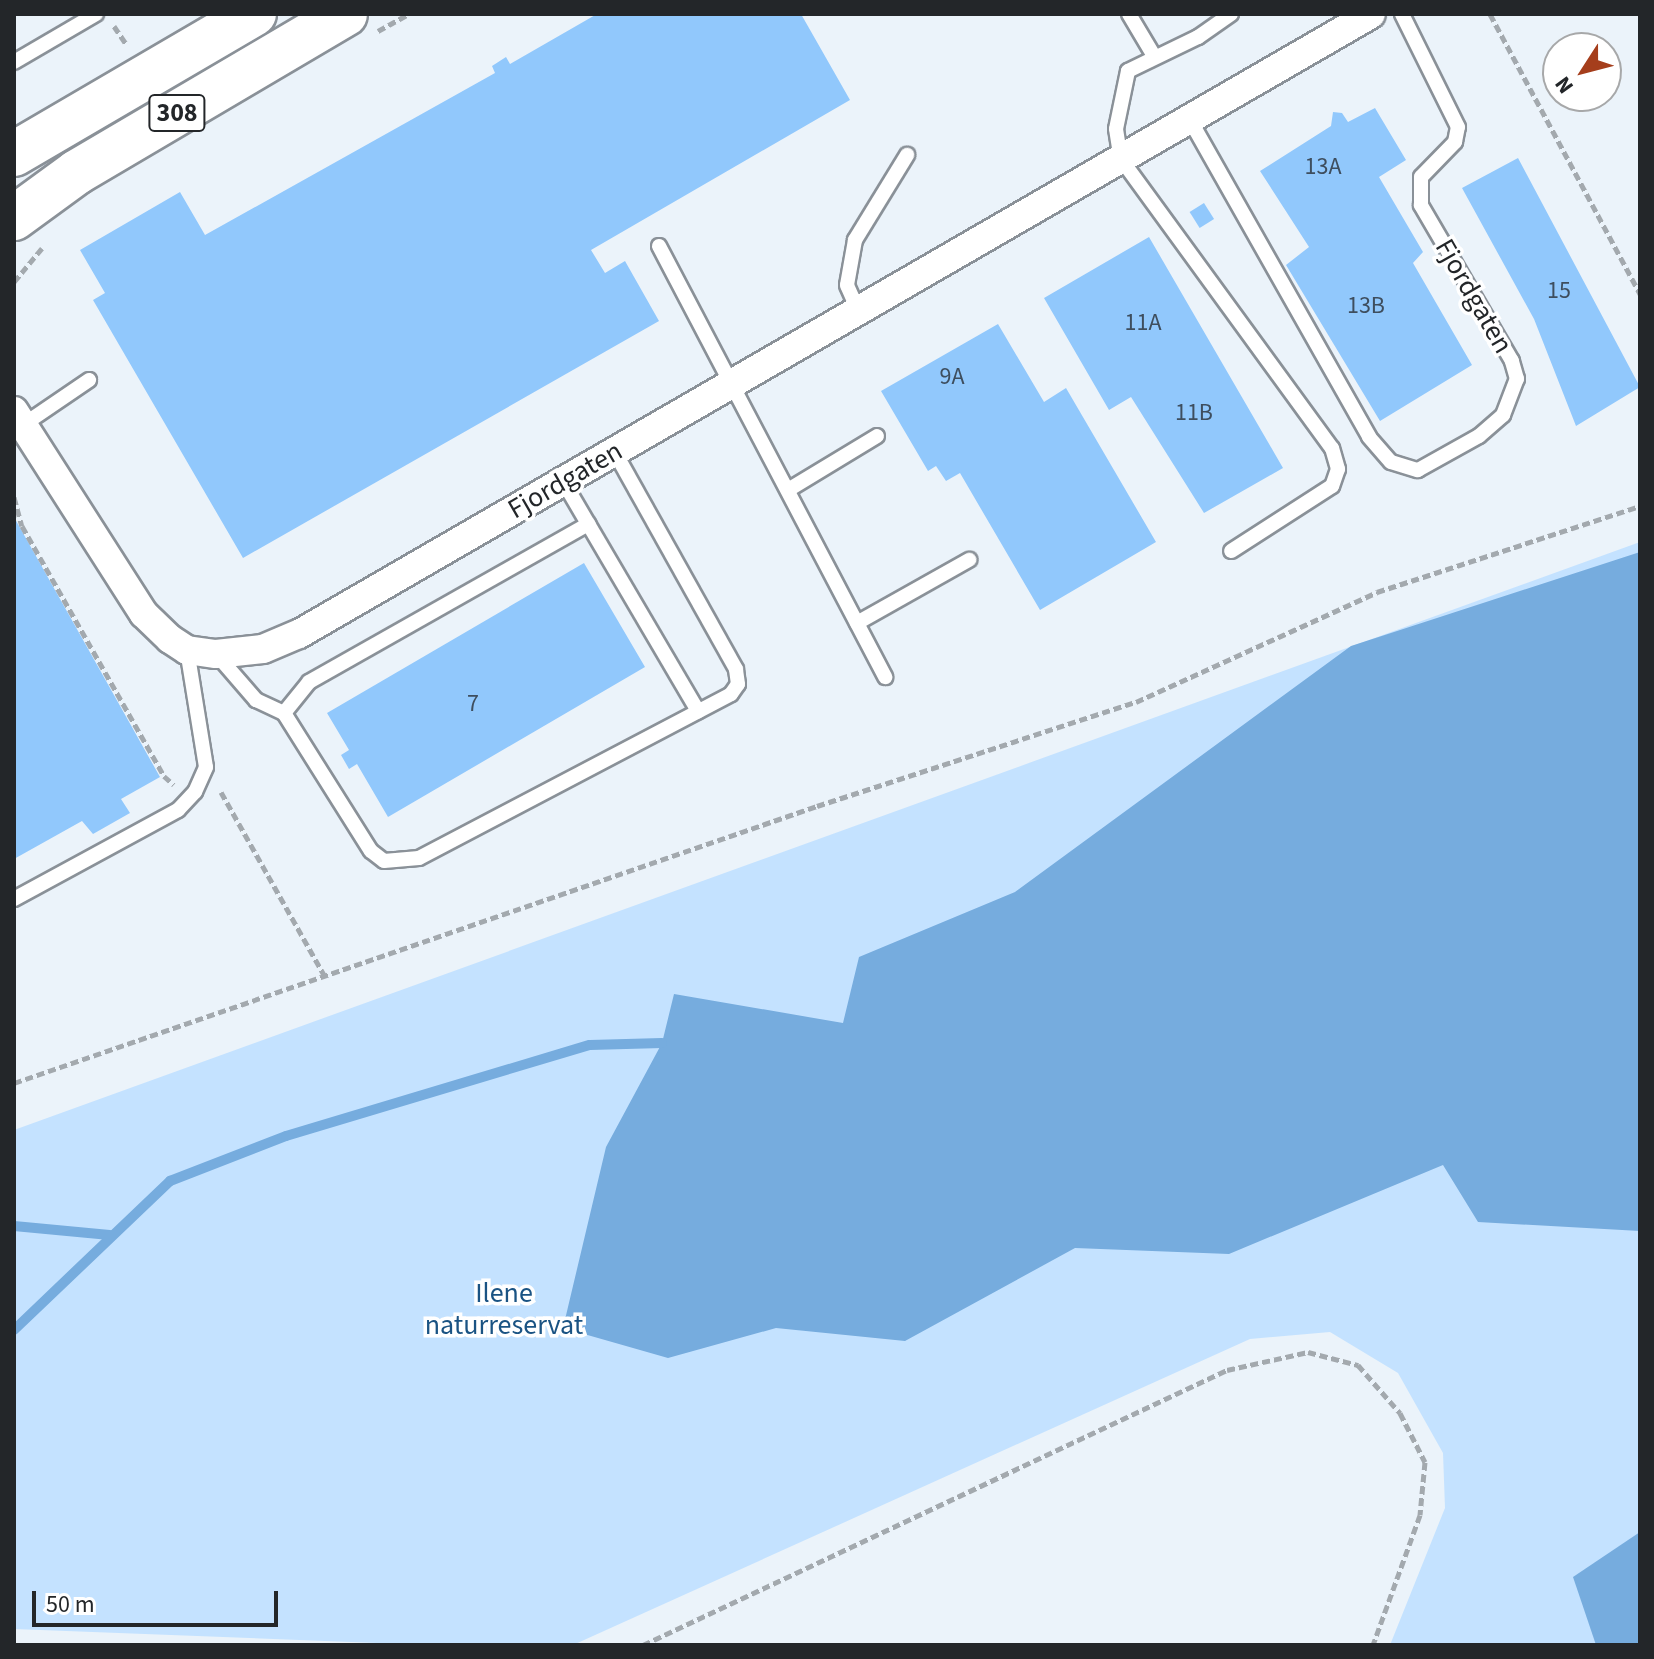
<!DOCTYPE html>
<style>
body{margin:0}
#map{position:relative;width:1654px;height:1659px;overflow:hidden;background:#ebf3fa;font-family:"Source Sans 3",sans-serif}
div>[style]{position:absolute}
[style*='--x']{left:calc(var(--x)*1px);top:calc(var(--y)*1px);width:calc(var(--w)*1px);rotate:calc(var(--a)*1deg)}
.green>*{inset:0;background:#c4e2ff}
.water>*{inset:0;background:#76acde}
.stream>*{height:10px;margin:-5px;padding:0 5px;transform-origin:5px;border-radius:5px;background:#76acde}
.building>*{inset:0;background:#91c8fc;transform-origin:0 0}
.path>*{height:5px;margin-top:-2.5px;transform-origin:0;background:repeating-linear-gradient(90deg,#a3a9ae 0 8px,transparent 0 12px)}
.roads{filter:drop-shadow(2px 0 #8a9198) drop-shadow(-2px 0 #8a9198) drop-shadow(0 2px #8a9198) drop-shadow(0 -2px #8a9198)}
.service>*{height:14px;margin:-7px;padding:0 7px;transform-origin:7px;border-radius:7px;background:#fff}
.minor>*{height:28px;margin:-14px;padding:0 14px;transform-origin:14px;border-radius:14px;background:#fff}
.primary>*{height:44px;margin:-22px;padding:0 22px;transform-origin:22px;border-radius:22px;background:#fff}
span{translate:-50% -50%;white-space:nowrap;text-align:center;line-height:1.15;-webkit-text-stroke:7px #fff;paint-order:stroke}
.number-label{font-size:24px;color:#3e4e5e}
.number-label span{-webkit-text-stroke-width:0}
.shield-label span{padding:2px 6px;background:#fff;border:2px solid;border-radius:6px;-webkit-text-stroke-width:0}
.shield-label{font-size:26px;color:#232629;font-weight:700}
.street-label{font-size:28px;color:#232629}
.park-label{font-size:28px;color:#1a5383}
.frame{position:absolute;inset:0;border:16px solid #232629;pointer-events:none}
.north{position:absolute;left:1542px;top:32px;width:80px;height:80px;box-sizing:border-box;background:#fff;border:2px solid #a7a8a9;border-radius:50%;rotate:234deg;font-size:22px;font-weight:700;line-height:32px;text-align:center;color:#232629}
.north::after{content:'';display:block;margin:auto;width:28px;height:36px;background:#a53e1c;clip-path:polygon(50% 0,100% 100%,50% 72%,0 100%)}
.scale{position:absolute;left:32px;top:1591px;width:246px;height:36px;box-sizing:border-box;border:4px solid #232629;border-top:0;padding-left:10px;font-size:24px;line-height:28px;white-space:nowrap;color:#232629;-webkit-text-stroke:6px #fff;paint-order:stroke}
</style>
<div id="map">
<div class="green">
<div style="clip-path:polygon(1640px 542px,1640px 1645px,1390px 1645px,1445px 1508px,1443px 1453px,1398px 1373px,1330px 1332px,1250px 1339px,573px 1645px,429px 1645px,14px 1629px,14px 1130px)"></div>
</div>
<div class="water">
<div style="clip-path:polygon(1640px 552px,1640px 1231px,1478px 1222px,1443px 1165px,1229px 1254px,1075px 1248px,905px 1341px,776px 1328px,668px 1358px,563px 1328px,606px 1147px,662px 1043px,674px 994px,843px 1023px,859px 957px,1015px 892px,1351px 646px)"></div>
<div style="clip-path:polygon(1640px 1532px,1640px 1645px,1596px 1645px,1573px 1577px)"></div>
</div>
<div class="stream">
<div style="--x:14;--y:1226;--w:96;--a:5.4"></div>
<div style="--x:14;--y:1330;--w:216;--a:-43.7"></div>
<div style="--x:170;--y:1181;--w:124;--a:-21.2"></div>
<div style="--x:286;--y:1136;--w:317;--a:-16.7"></div>
<div style="--x:590;--y:1045;--w:72;--a:-1.6"></div>
</div>
<div class="building">
<div style="clip-path:polygon(597px 14px,801px 14px,850px 100px,591px 250px,605px 273px,625px 261px,659px 321px,243px 558px,93px 300px,105px 293px,80px 250px,180px 192px,205px 235px,495px 73px,492px 66px,506px 57px,510px 64px)"></div>
<div style="clip-path:polygon(1375px 108px,1406px 160px,1379px 177px,1423px 252px,1413px 263px,1472px 365px,1380px 421px,1286px 265px,1309px 247px,1260px 171px,1331px 126px,1333px 112px,1342px 113px,1348px 122px)"></div>
<div style="clip-path:polygon(1518px 158px,1640px 387px,1576px 426px,1534px 319px,1462px 188px)"></div>
<div style="left:1204px;top:203px;width:19px;height:17px;rotate:58deg"></div>
<div style="clip-path:polygon(1149px 237px,1283px 468px,1204px 513px,1131px 397px,1109px 410px,1044px 298px)"></div>
<div style="clip-path:polygon(998px 324px,1044px 402px,1066px 388px,1156px 542px,1040px 610px,960px 473px,946px 481px,936px 466px,928px 471px,881px 391px)"></div>
<div style="clip-path:polygon(14px 517px,160px 777px,121px 799px,130px 813px,93px 834px,82px 821px,14px 859px)"></div>
<div style="clip-path:polygon(584px 563px,645px 667px,388px 817px,357px 764px,349px 769px,341px 755px,349px 750px,327px 713px)"></div>
</div>
<div class="path">
<div style="--x:1490;--y:14;--w:318;--a:61.8"></div>
<div style="--x:114;--y:26;--w:22;--a:56"></div>
<div style="--x:378;--y:31;--w:35;--a:-29"></div>
<div style="--x:14;--y:282;--w:44;--a:-50.5"></div>
<div style="--x:14;--y:497;--w:30;--a:75"></div>
<div style="--x:22;--y:526;--w:288;--a:60.4"></div>
<div style="--x:164;--y:776;--w:13;--a:42"></div>
<div style="--x:221;--y:792;--w:210;--a:60.6"></div>
<div style="--x:14;--y:1083;--w:849;--a:-19.03"></div>
<div style="--x:817;--y:806;--w:336;--a:-18.1"></div>
<div style="--x:1136;--y:702;--w:265;--a:-24.5"></div>
<div style="--x:1377;--y:592;--w:277;--a:-18.1"></div>
<div style="--x:643;--y:1645;--w:646;--a:-25.22"></div>
<div style="--x:1227;--y:1370;--w:83;--a:-12.5"></div>
<div style="--x:1308;--y:1352;--w:52;--a:14.6"></div>
<div style="--x:1358;--y:1365;--w:64;--a:48.8"></div>
<div style="--x:1400;--y:1413;--w:55;--a:63"></div>
<div style="--x:1425;--y:1462;--w:53;--a:95.4"></div>
<div style="--x:1420;--y:1515;--w:138;--a:109.9"></div>
</div>
<div class="roads">
<div class="service">
<div style="--x:1129;--y:14;--w:49;--a:59.2"></div>
<div style="--x:1231;--y:14;--w:40;--a:145.1"></div>
<div style="--x:1198;--y:37;--w:78;--a:154.1"></div>
<div style="--x:1128;--y:71;--w:59;--a:101.7"></div>
<div style="--x:1116;--y:129;--w:30;--a:81"></div>
<div style="--x:1121;--y:159;--w:358;--a:53.9"></div>
<div style="--x:1332;--y:448;--w:22;--a:74"></div>
<div style="--x:1338;--y:469;--w:18;--a:109"></div>
<div style="--x:1332;--y:486;--w:120;--a:147.2"></div>
<div style="--x:14;--y:62;--w:95;--a:-30.3"></div>
<div style="--x:1190;--y:120;--w:364;--a:60.5"></div>
<div style="--x:1369;--y:437;--w:33;--a:49"></div>
<div style="--x:1391;--y:462;--w:28;--a:17"></div>
<div style="--x:1418;--y:470;--w:70;--a:-29.1"></div>
<div style="--x:1479;--y:436;--w:32;--a:-41"></div>
<div style="--x:1503;--y:415;--w:39;--a:-69"></div>
<div style="--x:1517;--y:379;--w:19;--a:-106"></div>
<div style="--x:1512;--y:361;--w:181;--a:-120.3"></div>
<div style="--x:1421;--y:205;--w:28;--a:-90"></div>
<div style="--x:1421;--y:177;--w:49;--a:-45.8"></div>
<div style="--x:1455;--y:142;--w:15;--a:-79"></div>
<div style="--x:1458;--y:127;--w:126;--a:-116.4"></div>
<div style="--x:659;--y:246;--w:487;--a:62.3"></div>
<div style="--x:858;--y:310;--w:27;--a:-114"></div>
<div style="--x:847;--y:285;--w:46;--a:-79.9"></div>
<div style="--x:855;--y:240;--w:100;--a:-58.5"></div>
<div style="--x:23;--y:425;--w:80;--a:-34.3"></div>
<div style="--x:563;--y:481;--w:267;--a:59.6"></div>
<div style="--x:788;--y:490;--w:104;--a:-31.2"></div>
<div style="--x:857;--y:623;--w:129;--a:-29.4"></div>
<div style="--x:217;--y:655;--w:60;--a:49.1"></div>
<div style="--x:256;--y:700;--w:31;--a:25"></div>
<div style="--x:284;--y:713;--w:163;--a:57.8"></div>
<div style="--x:371;--y:851;--w:16;--a:38"></div>
<div style="--x:384;--y:861;--w:35;--a:-5"></div>
<div style="--x:419;--y:858;--w:352;--a:-27.7"></div>
<div style="--x:731;--y:694;--w:12;--a:-55"></div>
<div style="--x:738;--y:684;--w:15;--a:-98"></div>
<div style="--x:736;--y:669;--w:250;--a:-119.2"></div>
<div style="--x:284;--y:713;--w:40;--a:-51"></div>
<div style="--x:309;--y:682;--w:321;--a:-29.5"></div>
<div style="--x:14;--y:899;--w:187;--a:-28.5"></div>
<div style="--x:178;--y:810;--w:25;--a:-47"></div>
<div style="--x:195;--y:792;--w:27;--a:-66"></div>
<div style="--x:206;--y:767;--w:119;--a:-99.2"></div>
</div>
<div class="minor">
<div style="--x:14;--y:411;--w:241;--a:57.4"></div>
<div style="--x:144;--y:614;--w:36;--a:44"></div>
<div style="--x:170;--y:639;--w:20;--a:33"></div>
<div style="--x:187;--y:650;--w:29;--a:8"></div>
<div style="--x:216;--y:654;--w:47;--a:-6.1"></div>
<div style="--x:263;--y:649;--w:39;--a:-23"></div>
<div style="--x:299;--y:634;--w:1238;--a:-30.04"></div>
</div>
<div class="primary">
<div style="--x:14;--y:154;--w:278;--a:-30.3"></div>
<div style="--x:14;--y:218;--w:78;--a:-36.1"></div>
<div style="--x:77;--y:172;--w:311;--a:-30.5"></div>
</div>
</div>
<div class="number-label">
<span style="left:1323px;top:167px">13A</span>
<span style="left:1559px;top:291px">15</span>
<span style="left:1366px;top:306px">13B</span>
<span style="left:1143px;top:323px">11A</span>
<span style="left:952px;top:377px">9A</span>
<span style="left:1194px;top:413px">11B</span>
<span style="left:473px;top:704px">7</span>
</div>
<div class="shield-label">
<span style="left:177px;top:113px">308</span>
</div>
<div class="street-label">
<span style="left:1474px;top:296px;rotate:60deg">Fjordgaten</span>
<span style="left:565px;top:480px;rotate:-30deg">Fjordgaten</span>
</div>
<div class="park-label">
<span style="left:504px;top:1309px">Ilene<br>naturreservat</span>
</div>
<div class="frame"></div>
<div class="north">N</div>
<div class="scale">50 m</div>
</div>
